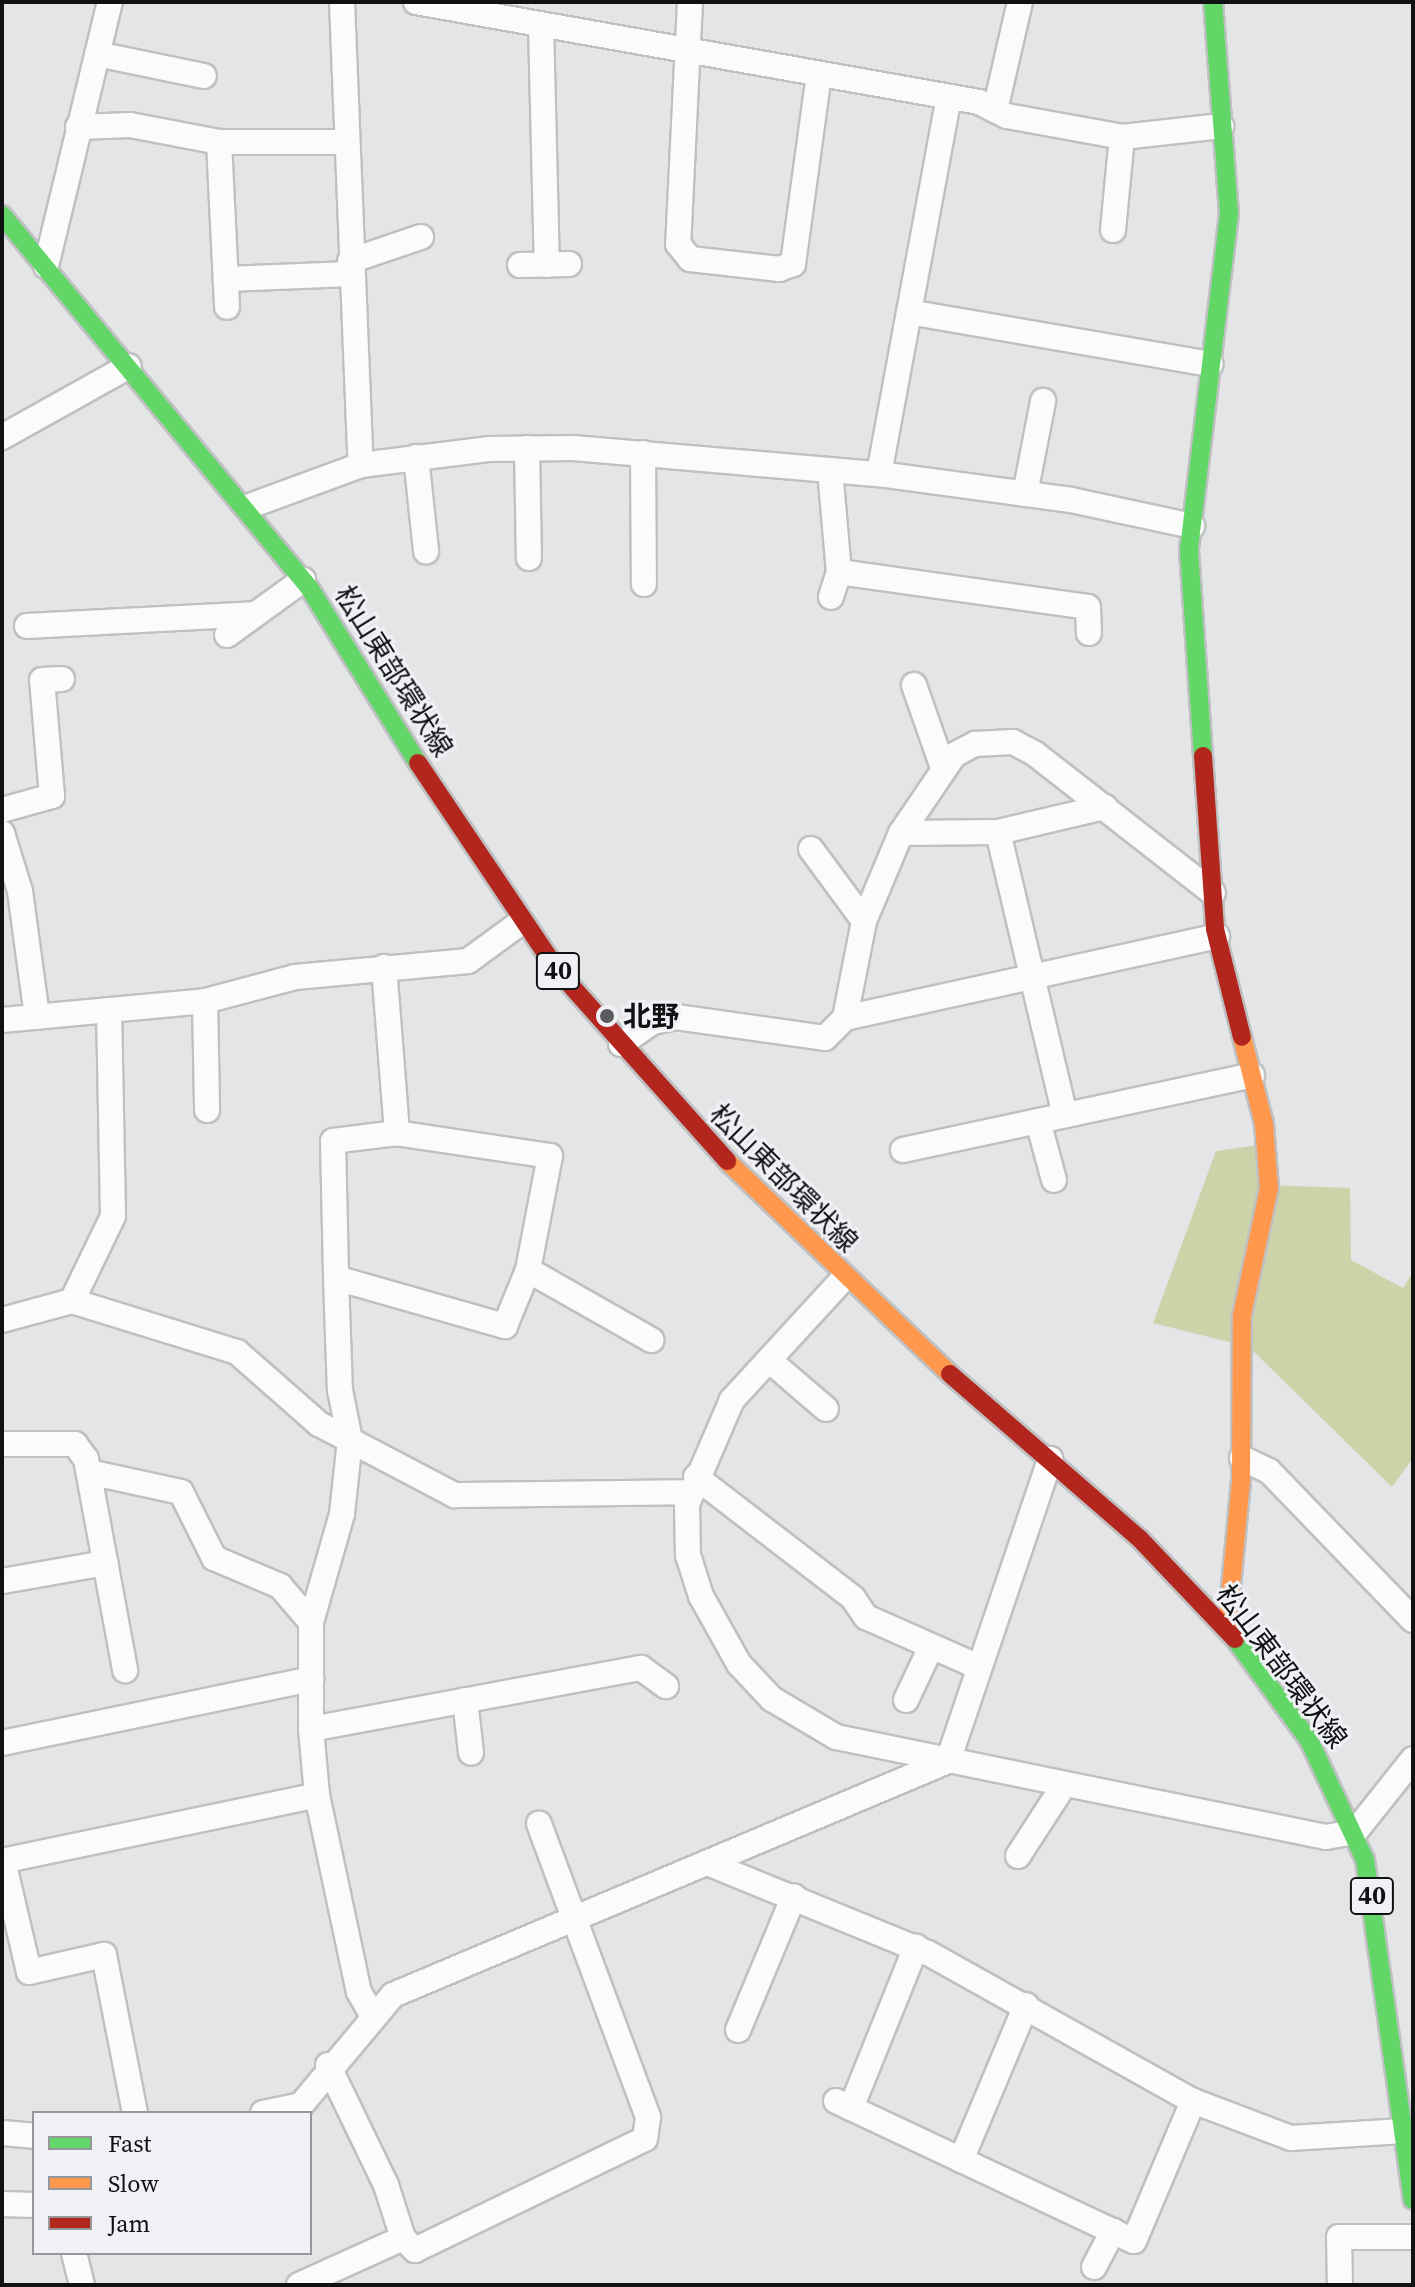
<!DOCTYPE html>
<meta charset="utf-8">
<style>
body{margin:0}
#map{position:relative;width:1415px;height:2287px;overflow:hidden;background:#e3e5e7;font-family:"Source Serif 4","Noto Sans JP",serif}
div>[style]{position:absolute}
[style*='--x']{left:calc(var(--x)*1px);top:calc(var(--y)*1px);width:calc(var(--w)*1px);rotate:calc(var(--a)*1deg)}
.green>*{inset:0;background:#ccd3a8}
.roads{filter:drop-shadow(2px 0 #bfc0c1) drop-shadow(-2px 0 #bfc0c1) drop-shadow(0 2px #bfc0c1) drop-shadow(0 -2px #bfc0c1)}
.street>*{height:24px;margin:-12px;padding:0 12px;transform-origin:12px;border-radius:12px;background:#fbfbfb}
.fast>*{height:18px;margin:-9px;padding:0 9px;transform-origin:9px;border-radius:9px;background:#63d668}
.slow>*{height:18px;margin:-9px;padding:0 9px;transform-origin:9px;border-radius:9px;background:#ff974d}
.jam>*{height:18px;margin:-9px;padding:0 9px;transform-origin:9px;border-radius:9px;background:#b3261e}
.dots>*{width:22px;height:22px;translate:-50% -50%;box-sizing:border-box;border:4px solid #eff1f5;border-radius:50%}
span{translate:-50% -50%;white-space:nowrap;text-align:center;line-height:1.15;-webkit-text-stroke:6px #eff1f5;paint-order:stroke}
.shield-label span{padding:2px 6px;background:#eff1f5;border:2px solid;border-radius:6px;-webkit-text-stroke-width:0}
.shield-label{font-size:26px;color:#101112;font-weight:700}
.street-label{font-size:28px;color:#101112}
.poi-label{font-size:28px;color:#101112;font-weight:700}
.left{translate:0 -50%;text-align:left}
.frame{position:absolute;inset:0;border:4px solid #101112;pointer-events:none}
.legend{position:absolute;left:32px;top:2111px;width:280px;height:144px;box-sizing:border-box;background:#eff1f5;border:2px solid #96979a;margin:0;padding:10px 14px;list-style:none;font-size:24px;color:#101112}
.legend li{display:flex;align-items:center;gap:16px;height:40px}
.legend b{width:40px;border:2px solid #96979a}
</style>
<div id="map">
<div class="green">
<div style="clip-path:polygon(1260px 1145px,1263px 1185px,1350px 1188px,1351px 1260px,1403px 1288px,1413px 1272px,1413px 1458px,1392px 1487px,1249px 1347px,1153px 1323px,1216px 1151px)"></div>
</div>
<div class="roads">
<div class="street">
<div style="--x:342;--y:2;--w:463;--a:87.7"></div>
<div style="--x:416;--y:2;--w:572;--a:10.07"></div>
<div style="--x:979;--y:102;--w:31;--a:27"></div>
<div style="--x:1007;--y:116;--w:117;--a:10.3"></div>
<div style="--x:1122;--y:137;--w:100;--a:-6.3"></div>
<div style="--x:690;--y:2;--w:242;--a:92.8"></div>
<div style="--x:678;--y:244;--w:19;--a:51"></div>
<div style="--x:690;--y:259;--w:90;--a:6.4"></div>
<div style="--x:779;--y:269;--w:15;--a:-20"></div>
<div style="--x:793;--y:264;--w:192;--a:-82.2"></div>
<div style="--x:541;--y:25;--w:240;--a:88.6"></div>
<div style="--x:97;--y:54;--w:109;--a:11.6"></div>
<div style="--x:995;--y:110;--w:111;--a:-77"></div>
<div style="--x:78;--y:127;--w:52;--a:-2.2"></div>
<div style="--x:130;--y:125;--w:91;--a:10.8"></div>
<div style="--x:219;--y:142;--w:127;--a:0"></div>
<div style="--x:219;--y:142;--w:165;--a:87.2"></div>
<div style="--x:1113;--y:230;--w:93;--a:-84.5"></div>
<div style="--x:350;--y:261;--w:75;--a:-18.7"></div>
<div style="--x:520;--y:265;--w:49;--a:-1.2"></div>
<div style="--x:46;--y:266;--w:272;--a:-76.4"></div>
<div style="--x:227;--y:279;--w:123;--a:-2.3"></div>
<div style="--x:909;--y:312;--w:306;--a:9.8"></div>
<div style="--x:2;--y:437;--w:145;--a:-29.2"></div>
<div style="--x:527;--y:448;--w:110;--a:89"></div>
<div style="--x:643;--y:453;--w:131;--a:89.6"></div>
<div style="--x:416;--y:457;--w:95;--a:83.9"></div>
<div style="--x:830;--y:470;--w:102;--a:85"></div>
<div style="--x:839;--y:572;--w:26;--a:108"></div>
<div style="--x:879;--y:474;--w:383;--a:-79.5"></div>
<div style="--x:1025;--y:494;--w:95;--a:-79"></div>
<div style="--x:247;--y:507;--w:121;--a:-20.2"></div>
<div style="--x:361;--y:465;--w:130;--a:-7.1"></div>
<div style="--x:490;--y:449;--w:83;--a:-0.7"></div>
<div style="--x:573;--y:448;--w:307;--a:4.9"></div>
<div style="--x:879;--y:474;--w:194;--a:7.7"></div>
<div style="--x:1071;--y:500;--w:124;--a:12.1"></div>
<div style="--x:839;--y:572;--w:251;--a:8"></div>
<div style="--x:1088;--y:607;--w:26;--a:88"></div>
<div style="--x:27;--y:626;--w:227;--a:-3"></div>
<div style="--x:227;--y:635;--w:94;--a:-35.9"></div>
<div style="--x:914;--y:685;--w:88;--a:70.7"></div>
<div style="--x:2;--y:810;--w:52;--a:-15.6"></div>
<div style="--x:52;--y:796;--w:116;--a:-94.9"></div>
<div style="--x:42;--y:680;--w:20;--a:-3"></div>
<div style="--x:998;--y:832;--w:291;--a:76.7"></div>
<div style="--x:2;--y:833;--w:61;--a:72.8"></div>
<div style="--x:20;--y:891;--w:127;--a:82.3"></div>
<div style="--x:901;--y:833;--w:97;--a:-0.6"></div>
<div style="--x:998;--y:832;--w:110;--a:-13.2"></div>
<div style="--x:811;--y:849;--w:89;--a:53.6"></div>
<div style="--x:384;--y:967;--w:167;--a:85.5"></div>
<div style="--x:205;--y:1001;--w:109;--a:88.9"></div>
<div style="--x:845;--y:1018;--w:99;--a:-78.9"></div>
<div style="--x:864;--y:921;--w:95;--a:-67.2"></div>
<div style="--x:901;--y:833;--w:94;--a:-55.8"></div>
<div style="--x:954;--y:755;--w:24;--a:-28"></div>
<div style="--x:975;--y:744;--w:38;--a:-3"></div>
<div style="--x:1013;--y:742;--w:24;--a:28"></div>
<div style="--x:1034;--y:753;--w:227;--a:38"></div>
<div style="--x:2;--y:1020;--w:204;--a:-5.3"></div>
<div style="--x:205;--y:1001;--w:93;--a:-14.9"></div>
<div style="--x:295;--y:977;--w:174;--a:-5.3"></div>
<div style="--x:468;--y:961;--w:64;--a:-36.2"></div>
<div style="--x:621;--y:1044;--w:39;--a:-35"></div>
<div style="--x:653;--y:1022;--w:24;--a:-12"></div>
<div style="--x:676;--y:1017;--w:150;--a:8"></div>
<div style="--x:825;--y:1038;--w:28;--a:-45"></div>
<div style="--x:845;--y:1018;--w:381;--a:-12.4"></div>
<div style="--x:1038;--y:1121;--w:61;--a:74.8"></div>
<div style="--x:903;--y:1150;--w:357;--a:-12.1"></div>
<div style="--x:528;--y:1270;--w:142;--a:29.6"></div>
<div style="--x:336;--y:1278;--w:176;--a:15.9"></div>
<div style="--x:505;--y:1326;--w:61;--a:-67.7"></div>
<div style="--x:528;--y:1270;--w:116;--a:-79.1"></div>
<div style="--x:550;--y:1156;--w:155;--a:-171.5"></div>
<div style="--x:397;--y:1133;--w:64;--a:172.9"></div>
<div style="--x:333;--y:1141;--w:137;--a:88.7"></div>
<div style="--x:336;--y:1278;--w:112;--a:88"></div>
<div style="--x:340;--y:1390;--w:51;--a:78.7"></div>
<div style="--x:350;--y:1440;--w:74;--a:96.2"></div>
<div style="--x:342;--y:1514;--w:112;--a:106"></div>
<div style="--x:311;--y:1622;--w:107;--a:90"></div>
<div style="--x:311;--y:1729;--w:66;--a:84.8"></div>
<div style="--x:317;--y:1795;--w:201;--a:78"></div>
<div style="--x:359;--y:1992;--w:24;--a:60"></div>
<div style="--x:844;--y:1278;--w:166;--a:132.6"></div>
<div style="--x:732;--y:1400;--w:113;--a:113.4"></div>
<div style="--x:687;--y:1504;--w:51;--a:88.9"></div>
<div style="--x:688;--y:1555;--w:43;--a:72.4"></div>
<div style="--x:701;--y:1596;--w:78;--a:60.8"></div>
<div style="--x:739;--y:1664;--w:48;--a:46.7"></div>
<div style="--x:772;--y:1699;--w:74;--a:30.7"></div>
<div style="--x:836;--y:1737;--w:500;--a:11.53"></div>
<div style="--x:1326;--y:1837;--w:29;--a:-10"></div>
<div style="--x:1355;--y:1832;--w:93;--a:-51.5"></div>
<div style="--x:72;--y:1301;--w:173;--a:17.2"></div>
<div style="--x:237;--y:1352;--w:109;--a:41.3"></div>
<div style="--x:319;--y:1424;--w:153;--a:27.7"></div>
<div style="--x:454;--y:1495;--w:237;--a:-0.7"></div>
<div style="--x:2;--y:1320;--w:73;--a:-15.2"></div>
<div style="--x:72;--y:1301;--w:94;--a:-64.2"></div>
<div style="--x:113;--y:1216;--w:206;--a:-91.1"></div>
<div style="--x:769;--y:1360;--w:75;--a:40.7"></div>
<div style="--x:2;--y:1444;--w:73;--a:0"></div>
<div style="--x:75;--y:1444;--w:19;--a:54"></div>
<div style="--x:86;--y:1459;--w:215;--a:79.5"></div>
<div style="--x:1242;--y:1458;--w:30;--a:26"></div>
<div style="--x:1269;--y:1471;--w:207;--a:46"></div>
<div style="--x:89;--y:1472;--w:94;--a:12.3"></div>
<div style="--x:181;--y:1492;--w:74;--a:63.4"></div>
<div style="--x:214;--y:1558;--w:72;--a:23"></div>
<div style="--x:280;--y:1586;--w:48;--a:49.3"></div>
<div style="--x:696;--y:1477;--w:198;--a:37.6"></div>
<div style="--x:853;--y:1598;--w:23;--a:56"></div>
<div style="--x:866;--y:1617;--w:124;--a:23.9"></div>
<div style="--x:2;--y:1581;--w:105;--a:-9.9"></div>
<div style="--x:465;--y:1700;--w:53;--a:83.5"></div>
<div style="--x:906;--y:1700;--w:59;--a:-64.7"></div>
<div style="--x:311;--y:1729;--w:336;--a:-10.5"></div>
<div style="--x:641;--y:1668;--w:31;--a:36"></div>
<div style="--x:2;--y:1743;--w:316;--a:-11.7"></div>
<div style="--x:1018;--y:1856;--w:85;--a:-57.1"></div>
<div style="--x:2;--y:1861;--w:322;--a:-11.8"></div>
<div style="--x:3;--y:1861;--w:114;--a:76.8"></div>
<div style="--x:29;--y:1972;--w:77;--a:-12.8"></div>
<div style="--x:104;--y:1955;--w:161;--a:78.9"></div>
<div style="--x:712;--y:1865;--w:233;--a:22.2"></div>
<div style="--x:928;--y:1953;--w:304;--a:29.2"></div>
<div style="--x:1193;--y:2101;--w:105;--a:20.7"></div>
<div style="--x:1291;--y:2138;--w:112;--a:-3.6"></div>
<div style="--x:738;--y:2030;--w:145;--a:-67.3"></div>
<div style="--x:328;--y:2065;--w:133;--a:64.2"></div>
<div style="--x:386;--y:2185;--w:56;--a:72.2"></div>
<div style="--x:403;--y:2238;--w:17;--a:45"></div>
<div style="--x:415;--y:2250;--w:255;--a:-25.8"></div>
<div style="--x:645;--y:2139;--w:22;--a:-82"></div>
<div style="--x:648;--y:2117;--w:313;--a:-110.4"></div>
<div style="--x:836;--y:2101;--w:329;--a:25.2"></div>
<div style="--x:1134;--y:2241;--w:152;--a:-67.1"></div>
<div style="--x:851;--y:2108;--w:174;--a:-68"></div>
<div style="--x:263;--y:2113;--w:39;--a:-12"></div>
<div style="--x:301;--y:2105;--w:143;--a:-50.1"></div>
<div style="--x:393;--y:1995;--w:602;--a:-22.86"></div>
<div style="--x:948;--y:1761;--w:319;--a:-71.3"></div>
<div style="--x:2;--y:2133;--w:32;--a:5"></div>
<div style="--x:961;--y:2160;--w:168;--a:-67.2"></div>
<div style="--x:2;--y:2204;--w:32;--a:2"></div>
<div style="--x:74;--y:2253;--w:33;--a:76"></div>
<div style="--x:1094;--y:2267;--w:41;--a:-62.2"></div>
<div style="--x:299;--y:2285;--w:114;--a:-24.3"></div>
<div style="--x:1340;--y:2285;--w:48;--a:-91.2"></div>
<div style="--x:1339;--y:2237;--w:74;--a:0"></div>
</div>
<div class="fast">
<div style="--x:2;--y:215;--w:484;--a:50.5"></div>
<div style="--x:310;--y:589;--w:205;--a:58.2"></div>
<div style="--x:1203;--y:756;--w:207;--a:-93.9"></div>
<div style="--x:1189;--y:549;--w:337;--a:-83.2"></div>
<div style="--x:1229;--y:214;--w:213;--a:-94.3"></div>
<div style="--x:1235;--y:1639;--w:125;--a:53.8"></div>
<div style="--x:1309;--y:1740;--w:132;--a:65"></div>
<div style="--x:1365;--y:1860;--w:343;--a:82"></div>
</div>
<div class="slow">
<div style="--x:727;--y:1161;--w:308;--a:43.7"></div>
<div style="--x:1227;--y:1629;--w:150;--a:-84.6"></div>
<div style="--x:1241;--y:1480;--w:165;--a:-89.7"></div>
<div style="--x:1242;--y:1315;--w:130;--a:-78"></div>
<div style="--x:1269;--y:1188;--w:64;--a:-94.5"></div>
<div style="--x:1264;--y:1124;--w:90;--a:-104.2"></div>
</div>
<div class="jam">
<div style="--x:1203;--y:756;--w:173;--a:86"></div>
<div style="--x:1215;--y:929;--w:111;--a:76"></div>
<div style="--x:418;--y:763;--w:249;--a:56.1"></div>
<div style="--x:557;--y:970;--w:256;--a:48.3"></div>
<div style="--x:950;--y:1374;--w:252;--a:41"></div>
<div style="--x:1140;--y:1539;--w:138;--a:46.5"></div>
</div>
</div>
<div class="dots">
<div style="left:607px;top:1016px;background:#5a5b5d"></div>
</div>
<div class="shield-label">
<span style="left:558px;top:971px">40</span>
<span style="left:1372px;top:1896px">40</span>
</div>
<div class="street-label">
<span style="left:394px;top:671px;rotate:58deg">松山東部環状線</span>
<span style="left:784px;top:1178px;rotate:45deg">松山東部環状線</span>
<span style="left:1282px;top:1666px;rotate:53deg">松山東部環状線</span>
</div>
<div class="poi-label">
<span class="left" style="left:623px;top:1016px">北野</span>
</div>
<div class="frame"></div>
<ul class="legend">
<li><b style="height:10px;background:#63d668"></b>Fast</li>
<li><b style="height:10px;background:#ff974d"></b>Slow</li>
<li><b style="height:10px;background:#b3261e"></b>Jam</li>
</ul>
</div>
